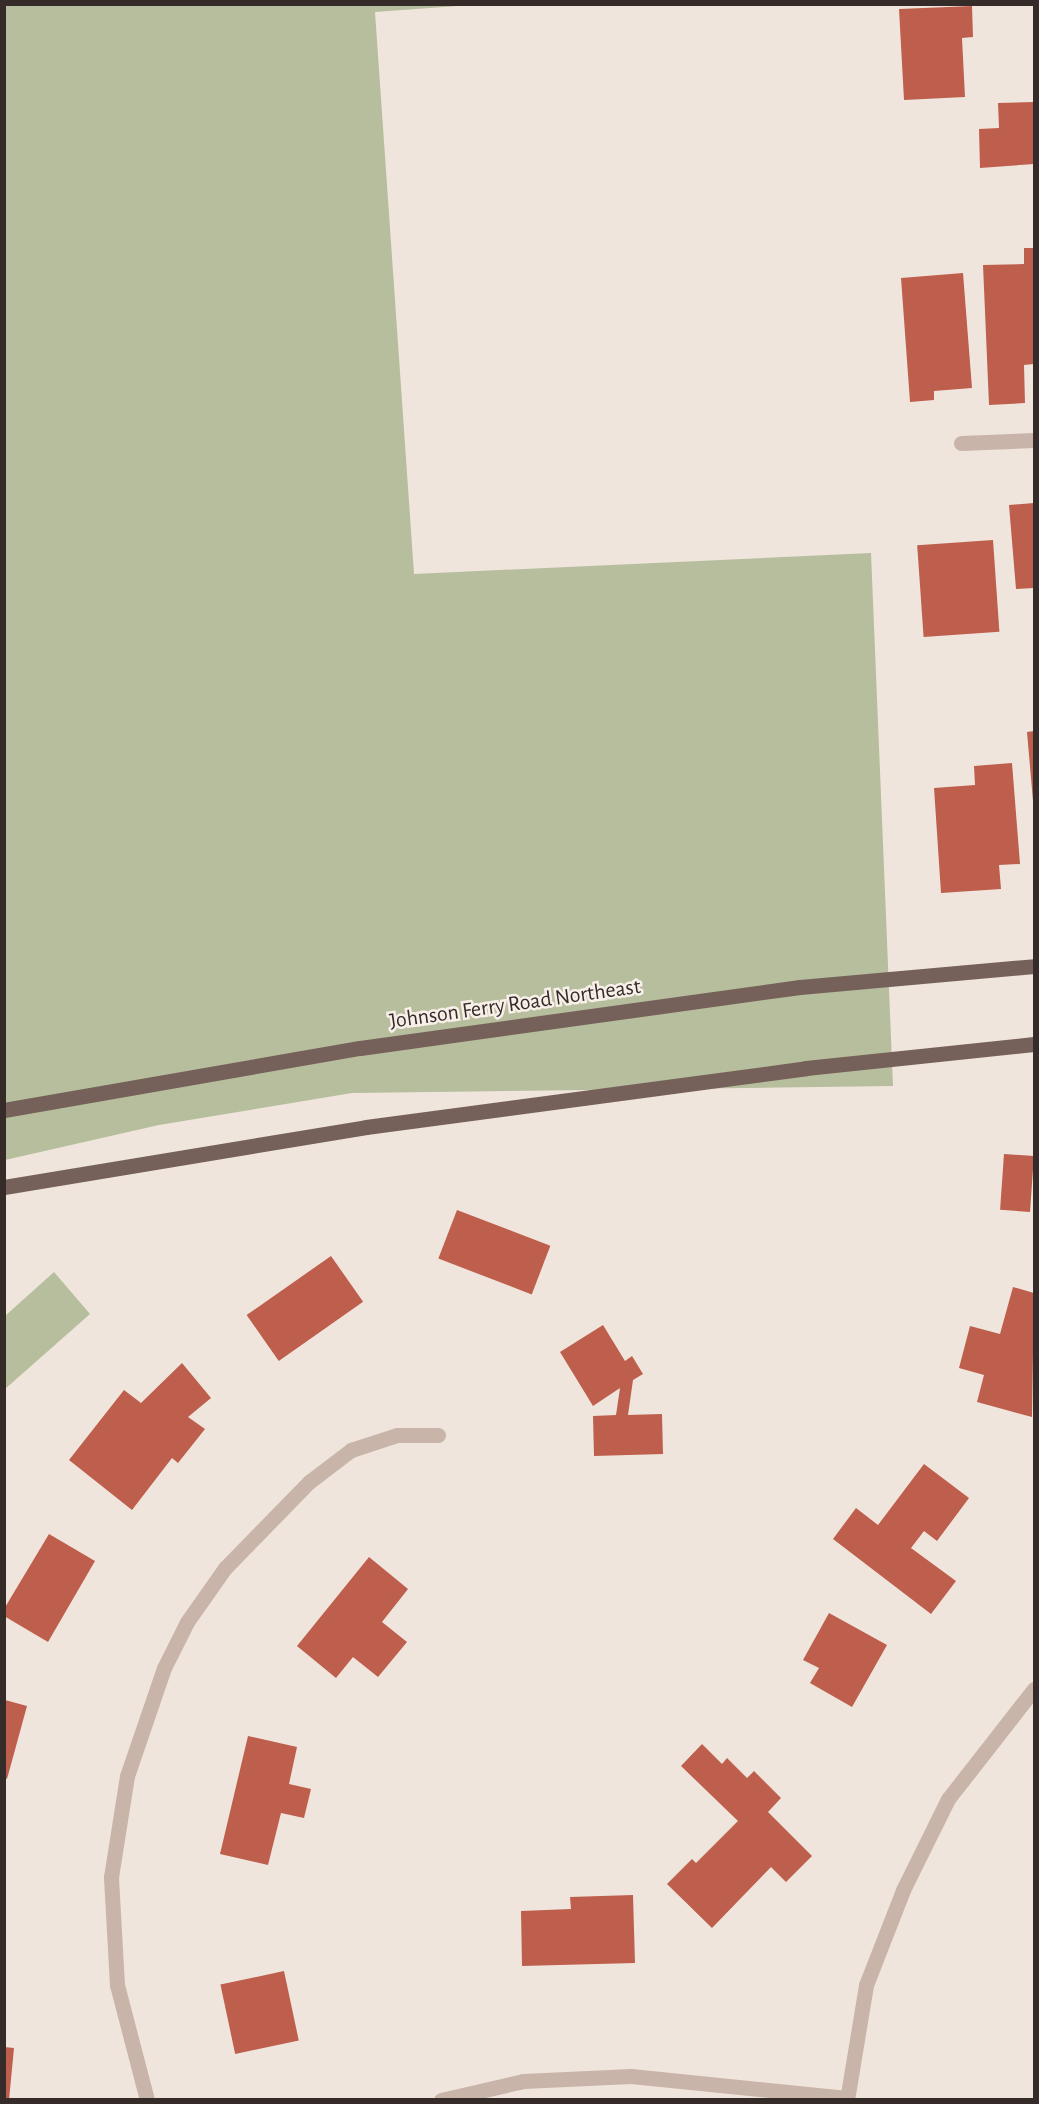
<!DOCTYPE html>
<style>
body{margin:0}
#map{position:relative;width:1039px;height:2104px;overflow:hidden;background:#f0e5dc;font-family:"Alegreya Sans",sans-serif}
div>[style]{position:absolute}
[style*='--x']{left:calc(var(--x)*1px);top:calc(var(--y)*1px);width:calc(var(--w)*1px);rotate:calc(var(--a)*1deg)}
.green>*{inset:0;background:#b6be9d}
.building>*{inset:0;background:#be5e4c;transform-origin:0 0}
.minor>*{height:15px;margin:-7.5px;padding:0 7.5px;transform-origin:7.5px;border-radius:7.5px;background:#c8b4a9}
.primary>*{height:15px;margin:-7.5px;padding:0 7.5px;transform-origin:7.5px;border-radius:7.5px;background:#76615a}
span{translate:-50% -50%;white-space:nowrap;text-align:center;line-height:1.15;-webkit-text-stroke:5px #f8efe8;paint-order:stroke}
.street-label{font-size:22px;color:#352b28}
.frame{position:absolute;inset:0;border:6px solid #352b28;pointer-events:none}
</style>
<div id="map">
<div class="green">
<div style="clip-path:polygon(4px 5px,471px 5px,375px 12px,414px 574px,871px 553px,893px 1086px,352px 1093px,159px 1125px,5px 1160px)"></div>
<div style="clip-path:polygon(54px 1272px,90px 1314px,5px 1389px,5px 1316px)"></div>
</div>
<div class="building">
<div style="clip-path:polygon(972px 6px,973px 37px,962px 38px,965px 97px,904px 100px,899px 9px)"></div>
<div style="clip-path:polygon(1034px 102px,1034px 164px,980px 168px,979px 129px,999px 128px,998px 103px)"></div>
<div style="clip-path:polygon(1024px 248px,1034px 248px,1034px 364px,1024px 365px,1025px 403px,989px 405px,983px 265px,1024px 264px)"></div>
<div style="clip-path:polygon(963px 273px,972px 388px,934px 391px,934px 400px,910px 402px,901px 278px)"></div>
<div style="clip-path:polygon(1034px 503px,1034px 588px,1016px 589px,1009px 505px)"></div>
<div style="left:993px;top:540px;width:92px;height:76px;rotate:86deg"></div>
<div style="clip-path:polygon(1034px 731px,1034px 801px,1033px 801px,1027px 732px)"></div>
<div style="clip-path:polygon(1012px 763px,1020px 864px,999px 865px,1001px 889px,941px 893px,934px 788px,975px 785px,974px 766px)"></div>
<div style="left:1004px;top:1154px;width:30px;height:56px;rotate:4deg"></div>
<div style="left:457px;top:1210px;width:100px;height:52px;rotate:21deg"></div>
<div style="left:331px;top:1256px;width:56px;height:103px;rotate:55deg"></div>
<div style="clip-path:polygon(1013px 1287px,1034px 1293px,1032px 1417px,977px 1402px,984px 1375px,959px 1368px,970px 1326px,1000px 1334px)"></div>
<div style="clip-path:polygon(603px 1325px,625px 1361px,632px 1356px,643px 1374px,633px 1380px,628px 1415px,662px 1414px,663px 1454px,594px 1456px,593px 1416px,616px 1415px,620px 1388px,593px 1406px,560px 1352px)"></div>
<div style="clip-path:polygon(182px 1363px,211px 1398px,188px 1417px,205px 1429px,178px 1463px,172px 1458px,132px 1510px,69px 1460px,124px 1390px,141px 1403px)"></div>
<div style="clip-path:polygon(924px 1464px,969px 1498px,937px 1541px,924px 1531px,911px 1548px,956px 1581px,931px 1614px,833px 1539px,856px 1508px,878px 1525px)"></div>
<div style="clip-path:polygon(49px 1534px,95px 1561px,48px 1642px,4px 1616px,4px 1609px)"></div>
<div style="clip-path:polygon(369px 1557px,408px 1589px,382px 1622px,407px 1642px,378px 1677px,353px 1657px,336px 1678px,297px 1646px)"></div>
<div style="clip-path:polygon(829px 1613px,887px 1645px,852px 1707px,810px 1683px,819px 1668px,803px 1660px)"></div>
<div style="clip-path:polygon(5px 1700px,27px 1706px,7px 1779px,5px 1778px)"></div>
<div style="clip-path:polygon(248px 1736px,297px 1747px,289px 1784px,311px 1789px,304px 1818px,281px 1813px,268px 1865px,220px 1854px)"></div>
<div style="clip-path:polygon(702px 1744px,722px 1764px,727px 1758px,747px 1778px,754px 1771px,781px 1798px,768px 1812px,812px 1856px,786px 1882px,771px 1867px,712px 1928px,667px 1884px,692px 1859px,696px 1863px,738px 1821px,681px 1766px)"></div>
<div style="clip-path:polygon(633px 1895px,635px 1963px,522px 1966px,521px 1911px,571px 1909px,570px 1897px)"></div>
<div style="left:284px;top:1971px;width:71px;height:65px;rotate:78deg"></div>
<div style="clip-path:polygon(4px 2047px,14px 2048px,9px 2100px,4px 2100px)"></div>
</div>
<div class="minor">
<div style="--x:961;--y:443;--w:73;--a:-2.4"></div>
<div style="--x:147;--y:2100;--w:119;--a:-104.6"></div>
<div style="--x:117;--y:1985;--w:108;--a:-93.2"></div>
<div style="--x:111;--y:1877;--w:102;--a:-81"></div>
<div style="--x:127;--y:1776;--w:114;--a:-71.1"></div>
<div style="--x:164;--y:1668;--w:51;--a:-63.4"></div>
<div style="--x:187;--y:1622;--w:66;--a:-54.9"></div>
<div style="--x:225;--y:1568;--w:120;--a:-45.7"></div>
<div style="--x:309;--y:1482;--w:53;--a:-37.3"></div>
<div style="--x:351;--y:1450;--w:48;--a:-18.1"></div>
<div style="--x:397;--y:1435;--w:41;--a:0"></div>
<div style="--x:441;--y:2100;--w:84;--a:-13"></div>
<div style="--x:523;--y:2081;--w:108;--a:-2.7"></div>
<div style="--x:631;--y:2076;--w:217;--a:5.8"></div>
<div style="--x:847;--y:2100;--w:117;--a:-80.6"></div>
<div style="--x:866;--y:1985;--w:102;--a:-68.7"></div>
<div style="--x:903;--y:1890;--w:102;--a:-63.7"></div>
<div style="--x:948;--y:1799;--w:140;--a:-52"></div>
</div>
<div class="primary">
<div style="--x:4;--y:1110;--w:361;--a:-9.9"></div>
<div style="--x:360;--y:1048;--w:444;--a:-7.9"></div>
<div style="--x:800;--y:987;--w:235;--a:-5.1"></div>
<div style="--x:4;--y:1187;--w:367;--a:-9.4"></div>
<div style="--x:366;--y:1127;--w:444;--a:-7.6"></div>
<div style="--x:806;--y:1068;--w:229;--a:-6"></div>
</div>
<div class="street-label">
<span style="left:515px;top:1004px;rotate:-8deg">Johnson Ferry Road Northeast</span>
</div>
<div class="frame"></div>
</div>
